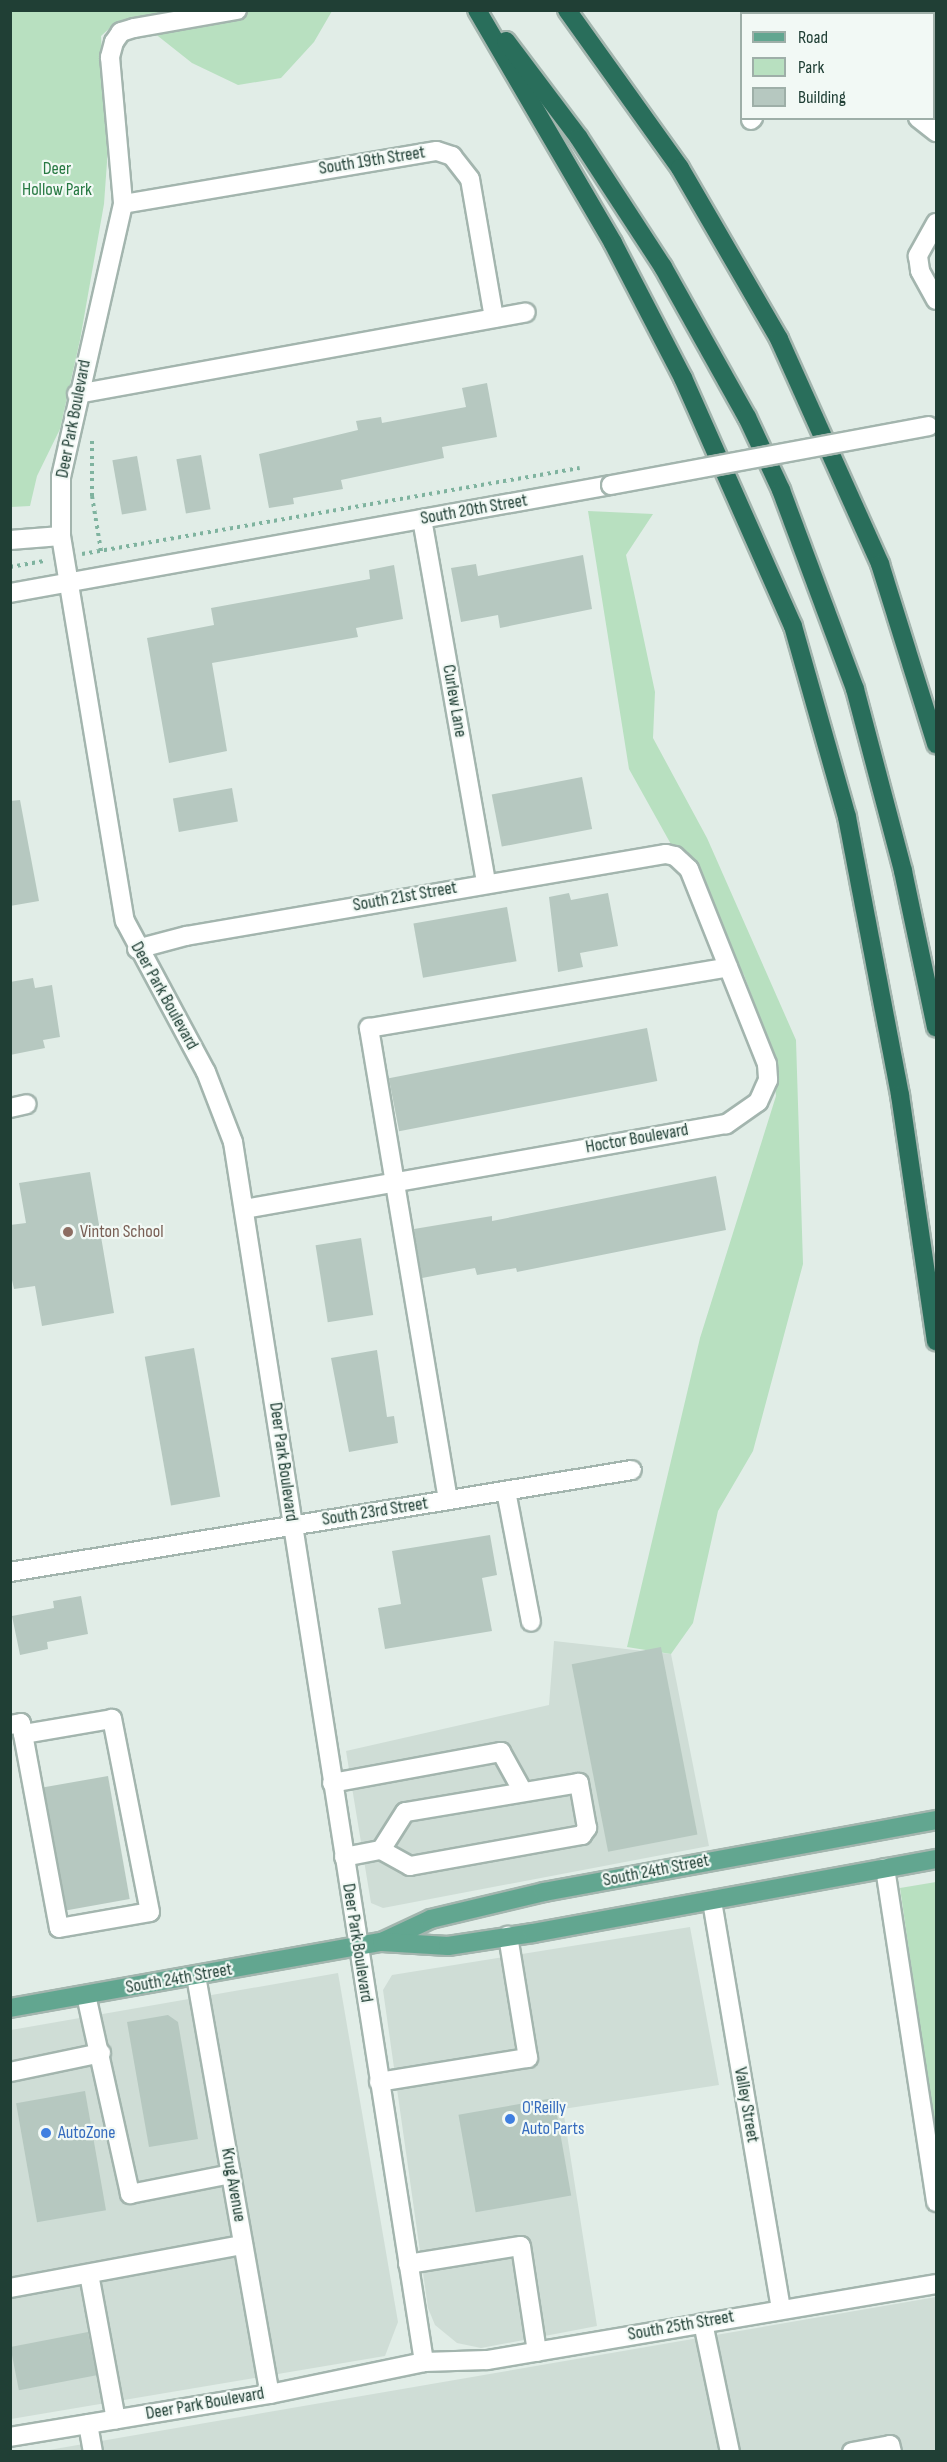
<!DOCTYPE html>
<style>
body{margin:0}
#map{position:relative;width:947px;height:2462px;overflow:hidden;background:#e1ede7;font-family:"Sofia Sans Condensed",sans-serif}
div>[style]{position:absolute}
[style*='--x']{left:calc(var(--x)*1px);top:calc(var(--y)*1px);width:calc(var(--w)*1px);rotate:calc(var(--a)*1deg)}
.built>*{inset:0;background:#cfddd6}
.green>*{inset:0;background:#b8e0c0}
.building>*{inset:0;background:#b6c8c0;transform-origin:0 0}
.path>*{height:4px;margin-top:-2px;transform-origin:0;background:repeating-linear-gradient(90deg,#7fb39f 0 3px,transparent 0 7.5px)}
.roads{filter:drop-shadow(2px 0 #a3b5ae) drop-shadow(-2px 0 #a3b5ae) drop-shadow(0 2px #a3b5ae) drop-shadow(0 -2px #a3b5ae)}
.minor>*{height:18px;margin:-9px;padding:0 9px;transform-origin:9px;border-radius:9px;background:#fff}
.major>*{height:18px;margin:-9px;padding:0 9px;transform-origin:9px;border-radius:9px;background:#62a690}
.highway>*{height:18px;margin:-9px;padding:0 9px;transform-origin:9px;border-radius:9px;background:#296e5b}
.bridges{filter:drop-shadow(2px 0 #a3b5ae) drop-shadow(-2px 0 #a3b5ae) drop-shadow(0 2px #a3b5ae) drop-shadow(0 -2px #a3b5ae)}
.minor-bridge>*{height:18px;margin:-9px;padding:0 9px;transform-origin:9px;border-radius:9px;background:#fff}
.dots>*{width:16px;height:16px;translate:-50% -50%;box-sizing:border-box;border:3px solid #f2f9f5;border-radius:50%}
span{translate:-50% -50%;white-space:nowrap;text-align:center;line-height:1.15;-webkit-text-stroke:4.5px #f2f9f5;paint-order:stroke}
.street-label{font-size:18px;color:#203f35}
.park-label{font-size:18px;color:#277942}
.education-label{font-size:18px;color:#785e54}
.left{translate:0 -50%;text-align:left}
.shop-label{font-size:18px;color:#366cbe}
.frame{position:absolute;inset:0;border:12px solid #203f35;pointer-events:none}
.legend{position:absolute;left:740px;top:12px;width:195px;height:108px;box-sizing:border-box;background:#f2f9f5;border:2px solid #9eafa8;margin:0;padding:8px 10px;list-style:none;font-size:18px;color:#203f35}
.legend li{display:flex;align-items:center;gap:12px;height:30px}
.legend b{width:30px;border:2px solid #9eafa8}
</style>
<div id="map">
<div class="built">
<div style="clip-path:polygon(554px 1641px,671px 1654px,709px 1846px,383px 1908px,371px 1903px,346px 1751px,549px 1705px)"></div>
<div style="clip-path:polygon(690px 1927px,719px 2085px,563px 2109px,597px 2326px,481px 2348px,457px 2343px,435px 2325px,428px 2308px,383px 1990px,392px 1975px)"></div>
<div style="clip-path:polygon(338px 1973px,398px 2322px,385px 2356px,11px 2419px,11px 2030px)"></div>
<div style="clip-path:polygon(936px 2297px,936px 2451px,43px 2451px)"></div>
</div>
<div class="green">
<div style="clip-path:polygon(11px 11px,332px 11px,314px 42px,281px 78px,238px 85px,192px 63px,139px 21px,112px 26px,101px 36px,108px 148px,104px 204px,80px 340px,60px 429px,37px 476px,30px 506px,11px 507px)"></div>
<div style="clip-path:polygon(588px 511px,653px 514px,626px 555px,655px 692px,653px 738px,707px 838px,796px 1040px,803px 1264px,753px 1451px,718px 1511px,693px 1623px,671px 1654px,627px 1647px,700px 1338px,776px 1096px,771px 1048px,744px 975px,629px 769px)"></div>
<div style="clip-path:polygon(936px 1882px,936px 2138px,900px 1888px)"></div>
</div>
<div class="building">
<div style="clip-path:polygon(487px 383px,497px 437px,442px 447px,444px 458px,341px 480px,343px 489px,293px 498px,294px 504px,269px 508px,259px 454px,358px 430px,356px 421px,381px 417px,382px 423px,466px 407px,462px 388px)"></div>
<div style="left:201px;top:455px;width:55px;height:25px;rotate:80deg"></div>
<div style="left:137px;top:456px;width:55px;height:25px;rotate:80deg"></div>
<div style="clip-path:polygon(583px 555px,592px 609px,500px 628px,498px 615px,461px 622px,451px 568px,476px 564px,478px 576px)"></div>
<div style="clip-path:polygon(394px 565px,403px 619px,356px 628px,358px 637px,212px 663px,227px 751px,169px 763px,147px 638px,214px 625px,211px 608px,370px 579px,369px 570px)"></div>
<div style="left:582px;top:777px;width:53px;height:92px;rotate:79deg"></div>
<div style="left:232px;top:788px;width:34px;height:60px;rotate:80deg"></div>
<div style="clip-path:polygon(20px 800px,39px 901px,10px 906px,10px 801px)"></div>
<div style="clip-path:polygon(569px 893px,571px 900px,608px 893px,618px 946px,580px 953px,583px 967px,558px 972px,549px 897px)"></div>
<div style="left:507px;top:907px;width:55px;height:95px;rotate:80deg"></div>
<div style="clip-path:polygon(33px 978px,35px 988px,52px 985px,60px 1037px,43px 1040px,45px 1048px,10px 1055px,10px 982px)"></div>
<div style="left:647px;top:1028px;width:54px;height:263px;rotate:79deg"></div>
<div style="clip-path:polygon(90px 1172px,114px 1313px,42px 1326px,35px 1286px,14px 1289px,10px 1271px,10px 1225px,26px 1223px,19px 1183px)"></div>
<div style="clip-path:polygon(716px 1176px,726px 1230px,517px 1272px,516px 1268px,477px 1275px,475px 1268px,422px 1278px,414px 1229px,492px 1216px,492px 1221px)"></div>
<div style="left:361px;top:1238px;width:78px;height:46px;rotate:81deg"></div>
<div style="left:194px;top:1348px;width:151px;height:50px;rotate:80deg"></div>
<div style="clip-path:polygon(377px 1350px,387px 1417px,394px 1416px,398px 1443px,349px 1452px,331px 1358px)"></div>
<div style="clip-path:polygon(490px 1535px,497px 1575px,482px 1578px,492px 1631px,385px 1649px,378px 1608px,401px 1604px,392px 1551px)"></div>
<div style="clip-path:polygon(81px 1596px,88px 1634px,47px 1642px,48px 1649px,20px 1655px,12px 1616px,54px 1608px,53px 1601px)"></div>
<div style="left:661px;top:1647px;width:191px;height:91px;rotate:79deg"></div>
<div style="left:108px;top:1776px;width:125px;height:65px;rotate:80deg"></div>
<div style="clip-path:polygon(168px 2015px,178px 2022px,198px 2139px,149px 2147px,127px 2022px)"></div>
<div style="left:85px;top:2091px;width:121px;height:70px;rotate:80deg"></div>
<div style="left:554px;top:2098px;width:99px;height:97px;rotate:80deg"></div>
<div style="left:88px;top:2332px;width:44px;height:79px;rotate:79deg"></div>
</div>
<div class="path">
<div style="--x:92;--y:441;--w:55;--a:90"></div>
<div style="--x:92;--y:496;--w:56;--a:80.7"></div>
<div style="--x:82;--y:554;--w:505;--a:-9.8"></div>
<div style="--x:10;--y:567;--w:36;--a:-10"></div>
</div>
<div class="roads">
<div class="minor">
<div style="--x:237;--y:10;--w:105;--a:170.1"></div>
<div style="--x:134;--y:28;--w:14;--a:163"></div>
<div style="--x:121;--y:32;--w:12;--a:125"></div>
<div style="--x:114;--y:42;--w:16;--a:105"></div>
<div style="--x:110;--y:57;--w:148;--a:84.9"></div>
<div style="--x:123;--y:204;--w:280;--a:102.8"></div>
<div style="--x:61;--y:477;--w:59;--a:90"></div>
<div style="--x:61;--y:536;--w:390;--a:80.6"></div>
<div style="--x:125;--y:921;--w:171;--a:61.8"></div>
<div style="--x:206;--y:1072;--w:75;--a:68.9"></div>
<div style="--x:233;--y:1142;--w:1235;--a:81.1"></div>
<div style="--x:817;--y:12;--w:2;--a:90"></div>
<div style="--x:918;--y:118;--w:23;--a:38"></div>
<div style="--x:751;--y:120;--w:3;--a:-45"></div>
<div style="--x:123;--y:204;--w:318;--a:-9.6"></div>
<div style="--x:437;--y:151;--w:16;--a:18"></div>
<div style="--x:452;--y:156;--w:29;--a:52"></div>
<div style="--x:470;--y:179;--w:141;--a:80.2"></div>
<div style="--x:936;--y:223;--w:38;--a:119"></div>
<div style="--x:918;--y:256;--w:15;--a:82"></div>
<div style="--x:920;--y:271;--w:33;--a:61"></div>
<div style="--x:77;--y:394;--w:456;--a:-10.3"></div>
<div style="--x:422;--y:519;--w:370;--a:80"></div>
<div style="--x:10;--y:540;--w:51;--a:-4.5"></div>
<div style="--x:10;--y:593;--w:611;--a:-10.19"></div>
<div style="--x:137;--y:949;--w:51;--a:-14.9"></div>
<div style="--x:186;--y:936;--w:487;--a:-9.7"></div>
<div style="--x:666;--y:854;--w:9;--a:13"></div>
<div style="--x:675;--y:856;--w:19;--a:43"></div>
<div style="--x:689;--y:869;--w:210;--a:68.2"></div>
<div style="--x:767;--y:1064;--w:16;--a:86"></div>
<div style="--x:768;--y:1080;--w:24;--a:114"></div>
<div style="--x:758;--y:1102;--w:39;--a:145"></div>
<div style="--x:726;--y:1124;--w:488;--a:170"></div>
<div style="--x:10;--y:1108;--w:17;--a:-13"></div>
<div style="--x:506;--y:1491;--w:133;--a:79.2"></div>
<div style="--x:448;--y:1500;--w:479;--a:-99.5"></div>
<div style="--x:369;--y:1028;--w:364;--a:-9.6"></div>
<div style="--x:10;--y:1572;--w:630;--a:-9.31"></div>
<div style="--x:10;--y:1725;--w:11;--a:-10"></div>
<div style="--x:21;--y:1723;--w:11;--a:80"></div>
<div style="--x:23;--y:1734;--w:197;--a:79.5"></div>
<div style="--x:59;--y:1928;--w:92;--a:-10"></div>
<div style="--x:150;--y:1912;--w:197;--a:-101.1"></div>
<div style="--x:112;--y:1719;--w:90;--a:170.4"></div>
<div style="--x:332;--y:1783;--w:172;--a:-10.4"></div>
<div style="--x:501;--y:1752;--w:43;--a:61.1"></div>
<div style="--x:344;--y:1857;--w:38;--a:-11"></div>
<div style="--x:381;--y:1850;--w:33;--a:29"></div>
<div style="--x:410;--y:1866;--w:175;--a:-10.2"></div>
<div style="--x:582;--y:1835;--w:9;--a:-54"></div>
<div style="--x:587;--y:1828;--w:46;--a:-100.1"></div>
<div style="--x:579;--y:1783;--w:176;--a:170.5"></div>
<div style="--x:405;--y:1812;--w:45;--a:122.3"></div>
<div style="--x:885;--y:1868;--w:338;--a:81.3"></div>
<div style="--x:712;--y:1901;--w:414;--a:80.4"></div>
<div style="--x:196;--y:1976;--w:424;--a:80"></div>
<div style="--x:86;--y:1995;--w:204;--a:77.5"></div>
<div style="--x:130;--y:2194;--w:103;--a:-11.2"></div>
<div style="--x:10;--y:2072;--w:93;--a:-11.8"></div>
<div style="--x:379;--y:2082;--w:151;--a:-9.2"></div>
<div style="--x:528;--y:2058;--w:124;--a:-99.3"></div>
<div style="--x:408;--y:2264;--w:114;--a:-9.1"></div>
<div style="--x:521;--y:2246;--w:107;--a:81.4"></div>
<div style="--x:89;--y:2274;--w:148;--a:79.5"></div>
<div style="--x:10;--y:2288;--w:237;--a:-10.5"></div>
<div style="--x:703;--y:2323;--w:132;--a:78.2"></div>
<div style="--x:88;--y:2424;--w:28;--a:80"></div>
<div style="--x:10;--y:2437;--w:264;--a:-9.4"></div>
<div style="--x:270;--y:2394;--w:157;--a:-11.7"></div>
<div style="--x:424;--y:2362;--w:63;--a:-1.8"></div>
<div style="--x:487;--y:2360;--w:455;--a:-9.6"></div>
<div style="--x:852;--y:2452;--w:39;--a:-10"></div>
<div style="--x:890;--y:2445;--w:7;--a:74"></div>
</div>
<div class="major">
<div style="--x:384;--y:1941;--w:52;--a:-25.1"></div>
<div style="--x:431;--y:1919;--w:116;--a:-13.4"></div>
<div style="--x:544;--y:1892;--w:399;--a:-10.4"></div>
<div style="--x:10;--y:2008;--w:378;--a:-10.1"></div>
<div style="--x:382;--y:1942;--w:66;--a:3.5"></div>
<div style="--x:448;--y:1946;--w:86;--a:-8.7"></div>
<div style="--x:533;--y:1933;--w:410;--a:-10.4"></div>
</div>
<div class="highway">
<div style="--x:477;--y:10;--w:270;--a:59.7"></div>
<div style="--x:613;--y:243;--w:152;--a:62.6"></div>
<div style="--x:683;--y:378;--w:271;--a:66.1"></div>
<div style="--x:793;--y:626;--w:198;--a:74.2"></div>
<div style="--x:847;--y:817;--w:283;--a:79.2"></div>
<div style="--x:900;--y:1095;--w:249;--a:81.7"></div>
<div style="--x:567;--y:10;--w:194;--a:54.4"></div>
<div style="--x:680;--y:168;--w:198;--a:59.9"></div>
<div style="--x:779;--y:339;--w:247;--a:65.8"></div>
<div style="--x:880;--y:564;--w:189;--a:72.7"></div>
<div style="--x:506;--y:41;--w:121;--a:53"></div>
<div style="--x:579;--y:138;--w:154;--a:56.9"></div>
<div style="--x:663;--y:267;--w:172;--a:60.8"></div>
<div style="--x:747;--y:417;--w:81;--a:65"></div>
<div style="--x:781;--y:490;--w:212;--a:69.6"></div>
<div style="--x:855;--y:689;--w:188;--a:75.2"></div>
<div style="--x:903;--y:871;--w:160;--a:78.1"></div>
</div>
</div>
<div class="bridges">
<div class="minor-bridge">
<div style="--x:611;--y:485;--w:323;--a:-10.5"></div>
</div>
</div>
<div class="dots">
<div style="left:68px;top:1232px;background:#8d6e63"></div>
<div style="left:510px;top:2119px;background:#3f7fe0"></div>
<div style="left:46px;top:2133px;background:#3f7fe0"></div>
</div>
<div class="street-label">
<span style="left:372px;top:161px;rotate:-9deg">South 19th Street</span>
<span style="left:74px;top:419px;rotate:-79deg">Deer Park Boulevard</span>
<span style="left:474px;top:510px;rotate:-10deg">South 20th Street</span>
<span style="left:454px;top:701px;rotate:80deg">Curlew Lane</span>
<span style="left:405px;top:897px;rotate:-10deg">South 21st Street</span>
<span style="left:164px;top:996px;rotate:61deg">Deer Park Boulevard</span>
<span style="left:637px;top:1139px;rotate:-10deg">Hoctor Boulevard</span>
<span style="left:283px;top:1462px;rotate:82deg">Deer Park Boulevard</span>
<span style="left:375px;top:1512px;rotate:-9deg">South 23rd Street</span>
<span style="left:656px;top:1871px;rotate:-11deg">South 24th Street</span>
<span style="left:357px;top:1943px;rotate:81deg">Deer Park Boulevard</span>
<span style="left:179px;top:1979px;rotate:-10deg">South 24th Street</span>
<span style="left:746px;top:2105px;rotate:80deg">Valley Street</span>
<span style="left:233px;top:2185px;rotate:80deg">Krug Avenue</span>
<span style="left:681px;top:2326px;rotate:-10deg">South 25th Street</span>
<span style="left:205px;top:2404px;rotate:-10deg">Deer Park Boulevard</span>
</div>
<div class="park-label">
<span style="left:57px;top:180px">Deer<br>Hollow Park</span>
</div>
<div class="education-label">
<span class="left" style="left:80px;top:1232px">Vinton School</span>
</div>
<div class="shop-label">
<span class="left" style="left:522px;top:2119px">O'Reilly<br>Auto Parts</span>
<span class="left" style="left:58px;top:2133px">AutoZone</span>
</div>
<div class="frame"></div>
<ul class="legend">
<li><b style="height:8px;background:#62a690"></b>Road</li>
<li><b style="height:16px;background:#b8e0c0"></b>Park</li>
<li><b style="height:16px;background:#b6c8c0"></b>Building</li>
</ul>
</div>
